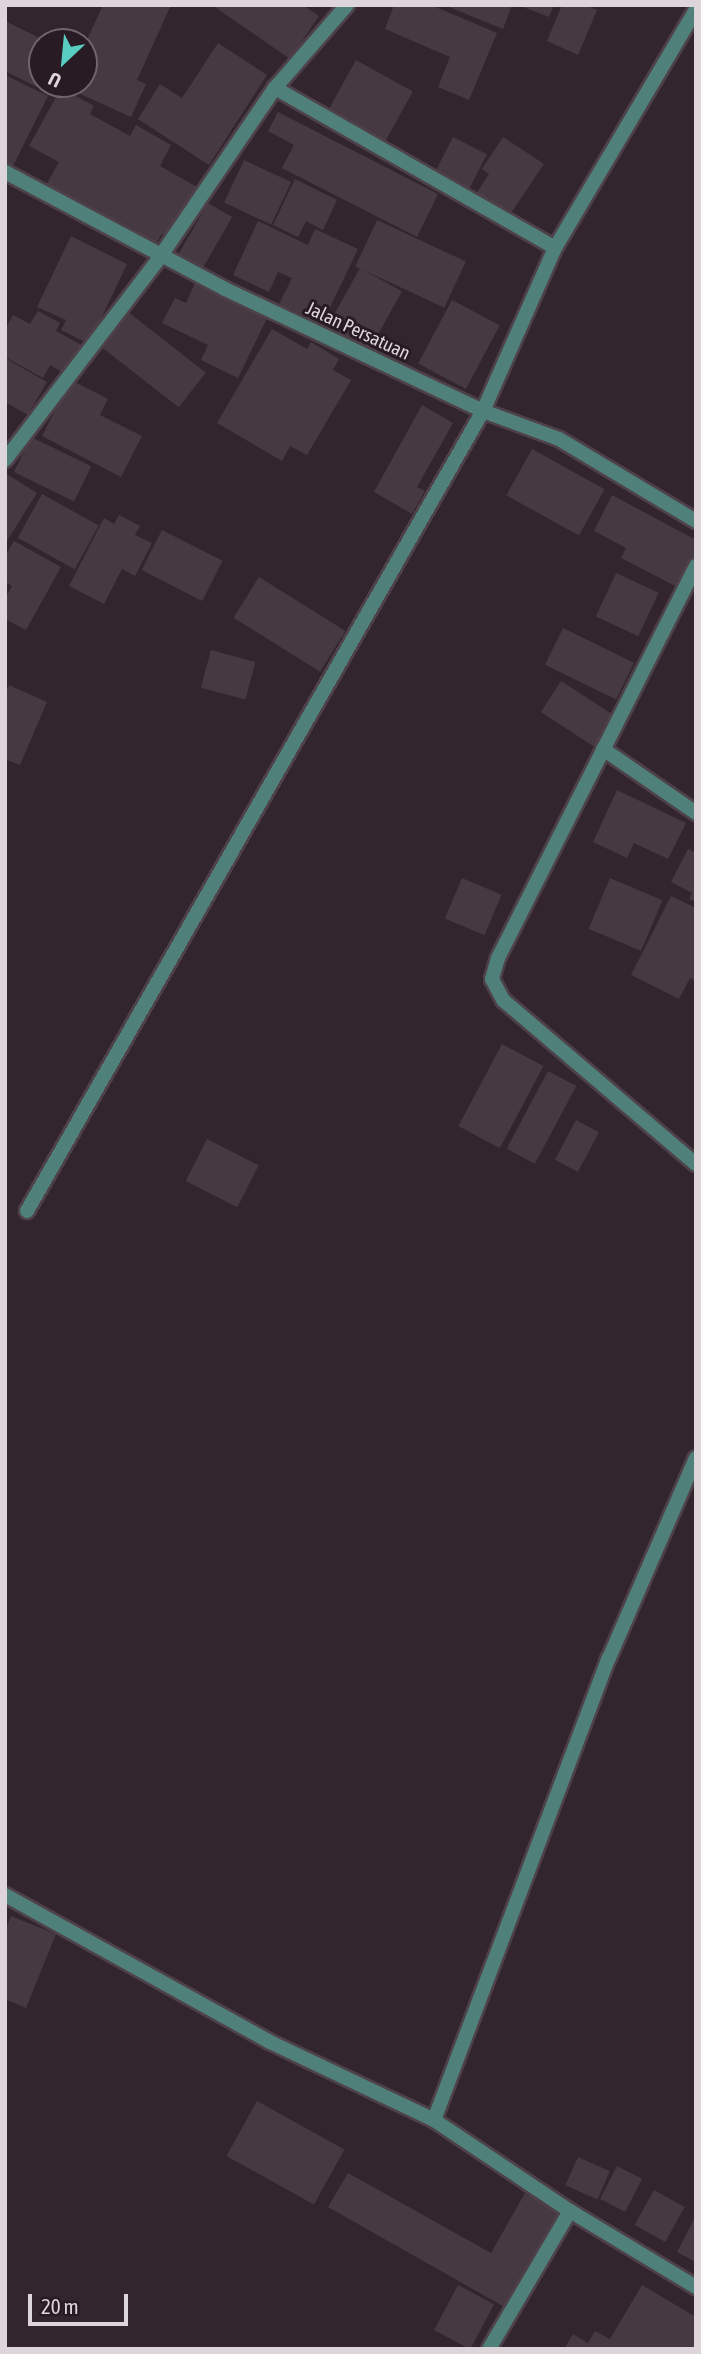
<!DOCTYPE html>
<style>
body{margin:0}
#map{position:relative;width:701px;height:2354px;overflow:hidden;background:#32252e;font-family:"Asap Condensed",sans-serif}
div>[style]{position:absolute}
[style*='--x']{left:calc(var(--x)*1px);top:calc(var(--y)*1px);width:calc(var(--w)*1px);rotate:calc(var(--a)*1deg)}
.building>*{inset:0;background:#473942;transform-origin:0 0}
.roads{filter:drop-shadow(2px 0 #4e414a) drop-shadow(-2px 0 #4e414a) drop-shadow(0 2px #4e414a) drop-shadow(0 -2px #4e414a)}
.street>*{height:14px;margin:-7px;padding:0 7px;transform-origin:7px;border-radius:7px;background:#4f817a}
span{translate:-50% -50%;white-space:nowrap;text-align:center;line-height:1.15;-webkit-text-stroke:6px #281b24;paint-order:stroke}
.street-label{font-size:19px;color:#ded5da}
.frame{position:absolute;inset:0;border:7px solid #ded5da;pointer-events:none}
.north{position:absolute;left:28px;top:28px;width:70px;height:70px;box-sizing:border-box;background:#281b24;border:2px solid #71656d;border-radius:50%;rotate:206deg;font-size:19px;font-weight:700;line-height:28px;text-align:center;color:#ded5da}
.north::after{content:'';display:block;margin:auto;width:24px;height:32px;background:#58cec0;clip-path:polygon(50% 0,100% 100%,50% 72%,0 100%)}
.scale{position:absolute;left:28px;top:2294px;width:100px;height:32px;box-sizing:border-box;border:4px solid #ded5da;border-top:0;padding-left:9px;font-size:21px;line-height:24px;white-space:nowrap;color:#ded5da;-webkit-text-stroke:5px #281b24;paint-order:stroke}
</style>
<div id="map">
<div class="building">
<div style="clip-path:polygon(103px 5px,171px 5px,137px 80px,146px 84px,131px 117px,65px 87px,84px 84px,84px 46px)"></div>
<div style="clip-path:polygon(212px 5px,303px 5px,319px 16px,290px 59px)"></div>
<div style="clip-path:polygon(394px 5px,431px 5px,497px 33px,469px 100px,438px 87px,450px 57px,385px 29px)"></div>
<div style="clip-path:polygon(444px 5px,512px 5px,503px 29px)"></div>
<div style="clip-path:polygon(518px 5px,554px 5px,549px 17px)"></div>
<div style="clip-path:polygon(562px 5px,585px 5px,597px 10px,578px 55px,547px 41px)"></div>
<div style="clip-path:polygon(5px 21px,48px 42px,42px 42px,42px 84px,54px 84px,49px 93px,5px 71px)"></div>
<div style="clip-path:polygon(218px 43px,267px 75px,209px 165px,138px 119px,160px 84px,182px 98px)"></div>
<div style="left:356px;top:60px;width:65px;height:58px;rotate:29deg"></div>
<div style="clip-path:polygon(5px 75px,48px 96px,13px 166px,5px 163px)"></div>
<div style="clip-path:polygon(61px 88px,94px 106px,90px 114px,130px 136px,136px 125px,171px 145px,160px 166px,197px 187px,169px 238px,162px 234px,155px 245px,46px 185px,59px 162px,29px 146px)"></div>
<div style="clip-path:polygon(278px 112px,438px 194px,417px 237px,282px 168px,294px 145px,268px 131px)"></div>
<div style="left:453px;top:137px;width:38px;height:44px;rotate:27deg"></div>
<div style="clip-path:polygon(503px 137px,544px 164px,509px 216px,476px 194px,489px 174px,482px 169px)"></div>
<div style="left:244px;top:160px;width:52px;height:47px;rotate:25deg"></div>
<div style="clip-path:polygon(295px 179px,337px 200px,323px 230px,306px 221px,298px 237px,273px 225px)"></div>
<div style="left:208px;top:203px;width:28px;height:61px;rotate:30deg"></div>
<div style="left:377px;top:220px;width:98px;height:51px;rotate:25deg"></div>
<div style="clip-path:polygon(258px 221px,308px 245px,315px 229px,358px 249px,322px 324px,279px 304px,292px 278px,278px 272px,269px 292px,233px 275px)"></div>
<div style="clip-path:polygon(71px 236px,127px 264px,89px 344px,61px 330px,66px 320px,37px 307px)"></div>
<div style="left:360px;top:268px;width:48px;height:66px;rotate:29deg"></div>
<div style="clip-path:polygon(195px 283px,267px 318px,238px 378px,201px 360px,208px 345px,162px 323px,175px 298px,186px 303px)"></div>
<div style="left:452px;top:300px;width:54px;height:72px;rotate:28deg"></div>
<div style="left:123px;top:308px;width:105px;height:44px;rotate:38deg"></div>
<div style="clip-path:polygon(38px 311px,60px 323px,56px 331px,83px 346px,67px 375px,50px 365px,43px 378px,5px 357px,5px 330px,13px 315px,30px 324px)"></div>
<div style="clip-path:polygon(272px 329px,307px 349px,311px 342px,339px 359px,333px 370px,351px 380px,307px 455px,290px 446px,282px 461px,217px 423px)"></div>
<div style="clip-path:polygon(5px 358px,47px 382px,28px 415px,5px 402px)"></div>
<div style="clip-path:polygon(71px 380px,108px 399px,100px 415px,142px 436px,121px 477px,42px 436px)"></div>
<div style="clip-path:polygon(422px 405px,453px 423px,417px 487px,425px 491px,412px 514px,374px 492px)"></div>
<div style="left:31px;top:437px;width:67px;height:39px;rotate:26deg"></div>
<div style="left:532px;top:449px;width:83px;height:53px;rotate:29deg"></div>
<div style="clip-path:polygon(5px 473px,37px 493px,5px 544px)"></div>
<div style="left:42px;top:494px;width:65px;height:50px;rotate:29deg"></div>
<div style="clip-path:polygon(612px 495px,696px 540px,696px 557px,679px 588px,621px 558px,626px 548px,594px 531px)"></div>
<div style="clip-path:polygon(119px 515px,140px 526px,135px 535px,152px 543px,135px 576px,122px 569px,104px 604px,69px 586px,104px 518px,114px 524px)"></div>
<div style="left:162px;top:530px;width:68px;height:45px;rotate:27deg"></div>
<div style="clip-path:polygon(14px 541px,61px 567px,26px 630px,5px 619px,5px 598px,12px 586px,5px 582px,5px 556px)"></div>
<div style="left:616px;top:573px;width:47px;height:48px;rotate:25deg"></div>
<div style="left:259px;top:577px;width:102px;height:48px;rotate:32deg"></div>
<div style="left:563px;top:628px;width:79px;height:41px;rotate:26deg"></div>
<div style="left:211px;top:650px;width:46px;height:39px;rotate:15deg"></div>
<div style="left:561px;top:681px;width:64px;height:37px;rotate:33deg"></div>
<div style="clip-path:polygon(9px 685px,47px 702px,20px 765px,5px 759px,5px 694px)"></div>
<div style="clip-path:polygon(617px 790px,686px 823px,668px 859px,634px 843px,627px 858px,593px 842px)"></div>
<div style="clip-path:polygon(688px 849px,696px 853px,696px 902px,689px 899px,692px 893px,671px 882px)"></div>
<div style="left:462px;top:878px;width:43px;height:44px;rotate:23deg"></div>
<div style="left:610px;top:878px;width:57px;height:55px;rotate:23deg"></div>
<div style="clip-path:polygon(671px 896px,696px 908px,696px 981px,690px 978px,679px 999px,631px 975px)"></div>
<div style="left:502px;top:1044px;width:47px;height:93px;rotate:28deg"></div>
<div style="left:548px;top:1071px;width:32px;height:88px;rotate:28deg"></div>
<div style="left:576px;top:1120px;width:26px;height:45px;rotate:28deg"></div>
<div style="left:207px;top:1139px;width:58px;height:47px;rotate:27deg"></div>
<div style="clip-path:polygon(11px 1916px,56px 1934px,26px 2008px,5px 1999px,5px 1931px)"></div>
<div style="left:257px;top:2101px;width:100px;height:63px;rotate:29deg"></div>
<div style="left:578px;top:2157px;width:35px;height:31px;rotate:24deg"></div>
<div style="left:617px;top:2166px;width:28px;height:37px;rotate:27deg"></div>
<div style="clip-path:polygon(348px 2173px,491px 2253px,525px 2193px,562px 2214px,508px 2309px,328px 2207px)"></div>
<div style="left:654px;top:2190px;width:35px;height:40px;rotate:29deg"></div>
<div style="clip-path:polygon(696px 2215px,696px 2262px,677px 2252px)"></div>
<div style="left:458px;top:2285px;width:41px;height:51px;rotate:28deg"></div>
<div style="clip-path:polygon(642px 2285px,696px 2317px,696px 2349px,564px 2349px,573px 2334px,588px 2343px,595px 2331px,610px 2339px)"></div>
</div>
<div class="roads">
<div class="street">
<div style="--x:275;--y:88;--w:322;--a:29.7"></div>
<div style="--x:5;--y:172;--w:249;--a:28"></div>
<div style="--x:225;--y:289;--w:285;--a:25.3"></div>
<div style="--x:483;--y:411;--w:81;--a:20.2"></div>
<div style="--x:559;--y:439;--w:160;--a:30.9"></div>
<div style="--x:5;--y:460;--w:255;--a:-52.6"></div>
<div style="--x:160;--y:257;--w:204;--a:-55.8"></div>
<div style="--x:275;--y:88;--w:110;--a:-49.1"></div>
<div style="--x:696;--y:566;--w:439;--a:116.8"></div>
<div style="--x:498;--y:958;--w:22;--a:106"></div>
<div style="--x:492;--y:979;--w:24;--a:62"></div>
<div style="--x:503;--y:1000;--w:253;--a:40.4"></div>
<div style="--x:603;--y:749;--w:113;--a:34.5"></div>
<div style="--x:27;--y:1211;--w:921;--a:-60.32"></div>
<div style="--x:483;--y:411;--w:178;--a:-66.2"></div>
<div style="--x:555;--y:248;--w:277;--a:-59.4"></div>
<div style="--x:5;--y:1895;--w:303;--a:29"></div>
<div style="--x:270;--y:2042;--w:182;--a:25.4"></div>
<div style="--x:434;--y:2120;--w:164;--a:33.8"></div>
<div style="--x:570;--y:2211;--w:147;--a:31.1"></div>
<div style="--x:434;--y:2120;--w:494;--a:-69.3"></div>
<div style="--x:609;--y:1658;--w:218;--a:-66.5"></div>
<div style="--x:489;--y:2349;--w:160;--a:-59.6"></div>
</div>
</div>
<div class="street-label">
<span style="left:358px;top:331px;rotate:25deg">Jalan Persatuan</span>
</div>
<div class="frame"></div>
<div class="north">U</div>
<div class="scale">20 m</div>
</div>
